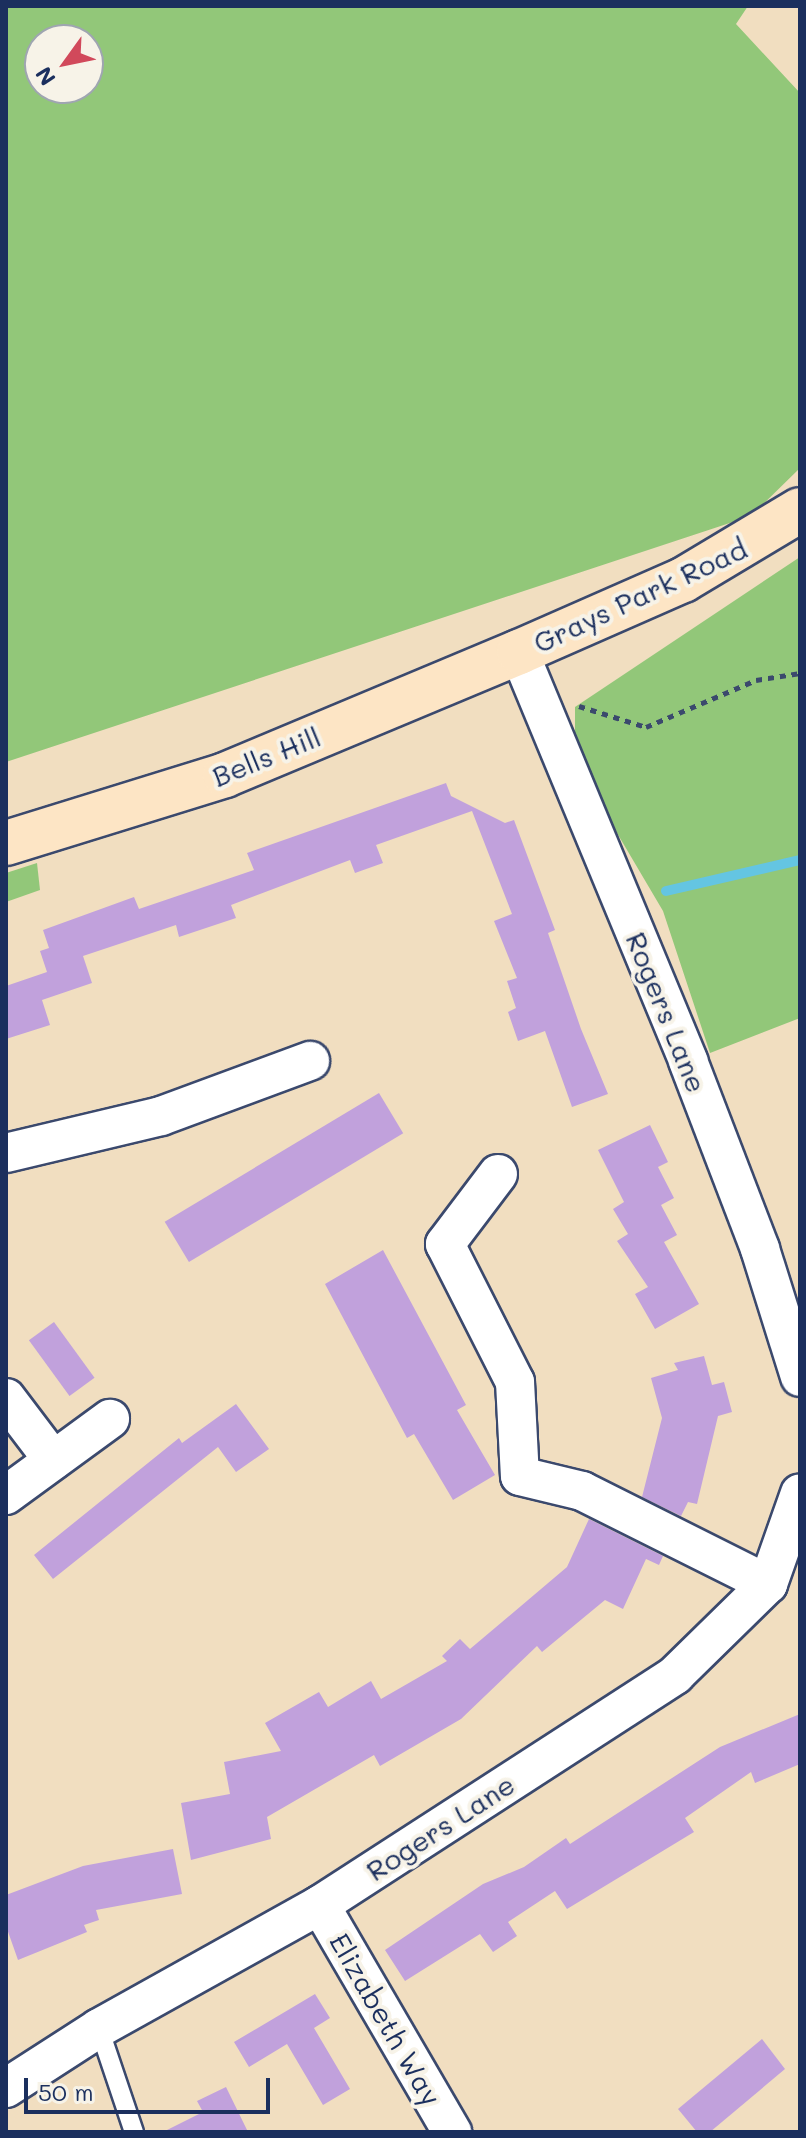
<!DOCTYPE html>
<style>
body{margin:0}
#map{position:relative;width:806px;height:2138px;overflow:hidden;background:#f1dec0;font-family:Mali,sans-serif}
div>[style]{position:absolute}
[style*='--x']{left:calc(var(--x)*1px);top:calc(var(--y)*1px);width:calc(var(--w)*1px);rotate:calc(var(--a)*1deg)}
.green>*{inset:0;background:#92c779}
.stream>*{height:10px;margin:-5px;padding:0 5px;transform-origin:5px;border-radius:5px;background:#64c5e2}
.building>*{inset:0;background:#c1a1dc;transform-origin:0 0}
.path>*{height:5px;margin-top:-2.5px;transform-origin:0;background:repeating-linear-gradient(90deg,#3b496d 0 6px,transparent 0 12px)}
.roads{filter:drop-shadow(2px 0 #3b496d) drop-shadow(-2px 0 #3b496d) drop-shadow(0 2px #3b496d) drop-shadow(0 -2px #3b496d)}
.lane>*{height:18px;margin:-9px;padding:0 9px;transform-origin:9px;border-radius:9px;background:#fff}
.street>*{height:38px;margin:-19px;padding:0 19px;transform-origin:19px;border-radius:19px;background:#fff}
.secondary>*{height:44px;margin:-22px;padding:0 22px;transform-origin:22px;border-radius:22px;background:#fde5c5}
span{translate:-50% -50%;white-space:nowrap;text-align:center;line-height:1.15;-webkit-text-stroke:8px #f7f3e8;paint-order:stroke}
.street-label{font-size:28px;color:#1b2f5e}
.frame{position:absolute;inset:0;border:8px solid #1b2f5e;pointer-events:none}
.north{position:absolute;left:24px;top:24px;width:80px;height:80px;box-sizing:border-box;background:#f7f3e8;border:2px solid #9fa5b1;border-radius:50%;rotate:237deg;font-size:22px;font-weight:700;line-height:32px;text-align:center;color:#1b2f5e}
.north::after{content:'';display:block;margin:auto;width:28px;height:36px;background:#d1495b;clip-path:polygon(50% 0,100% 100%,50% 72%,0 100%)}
.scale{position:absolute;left:24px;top:2078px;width:246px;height:36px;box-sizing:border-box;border:4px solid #1b2f5e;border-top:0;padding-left:10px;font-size:24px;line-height:28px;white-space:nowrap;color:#1b2f5e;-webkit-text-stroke:6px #f7f3e8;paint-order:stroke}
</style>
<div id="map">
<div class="green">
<div style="clip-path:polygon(evenodd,6px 6px,748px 6px,736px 24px,800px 93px,800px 468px,751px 516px,6px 762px,6px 6px,40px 40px,88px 40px,88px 88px,40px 88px,40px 40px)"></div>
<div style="clip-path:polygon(800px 557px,800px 1018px,710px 1053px,663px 911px,607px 816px,575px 738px,575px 707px)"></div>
<div style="clip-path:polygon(37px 863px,40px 890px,6px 902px,6px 873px)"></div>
</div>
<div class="stream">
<div style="--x:666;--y:891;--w:138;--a:-13"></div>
</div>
<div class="building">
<div style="clip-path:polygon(446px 783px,451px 796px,505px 823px,514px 820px,555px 930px,548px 933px,581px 1029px,608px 1094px,572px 1107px,545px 1031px,518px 1041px,508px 1012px,516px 1008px,507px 981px,517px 978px,494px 921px,512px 914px,472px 811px,376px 845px,383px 863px,355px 873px,350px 860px,231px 905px,236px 918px,179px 937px,176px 925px,83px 956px,92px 983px,42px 1000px,50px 1025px,6px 1039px,6px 986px,47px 972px,40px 951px,49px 948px,43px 930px,134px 897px,139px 909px,254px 870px,247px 853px)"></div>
<div style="left:379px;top:1093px;width:47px;height:250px;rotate:59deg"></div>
<div style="clip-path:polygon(650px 1125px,668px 1162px,658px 1167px,674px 1198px,661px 1205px,677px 1235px,664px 1242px,699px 1304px,655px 1329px,635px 1294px,648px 1287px,617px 1241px,628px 1234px,613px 1209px,624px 1202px,598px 1150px)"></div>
<div style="clip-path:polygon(383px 1250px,466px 1405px,457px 1410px,495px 1475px,453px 1500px,414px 1434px,407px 1438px,325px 1284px)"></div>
<div style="left:54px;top:1322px;width:69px;height:31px;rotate:54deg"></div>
<div style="clip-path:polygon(704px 1356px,712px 1385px,724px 1382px,732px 1412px,718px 1416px,697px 1504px,688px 1502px,681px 1516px,642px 1497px,662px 1418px,651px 1378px,678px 1370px,674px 1363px)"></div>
<div style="clip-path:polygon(236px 1404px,269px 1449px,236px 1472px,218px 1447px,53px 1579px,34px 1555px,179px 1438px,182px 1443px)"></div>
<div style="clip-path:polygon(589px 1519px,663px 1556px,659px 1565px,646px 1559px,623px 1609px,605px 1600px,542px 1652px,537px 1646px,461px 1719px,380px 1766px,374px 1755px,267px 1817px,271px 1839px,191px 1860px,181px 1803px,230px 1794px,224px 1762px,281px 1751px,265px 1723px,319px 1692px,328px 1707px,371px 1681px,381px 1699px,447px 1661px,442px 1656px,460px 1639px,470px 1649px,567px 1567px)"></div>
<div style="clip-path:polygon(800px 1714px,800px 1764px,755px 1783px,751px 1772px,685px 1818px,694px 1832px,567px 1909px,555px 1891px,508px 1922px,517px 1936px,493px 1952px,480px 1934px,405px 1981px,385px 1950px,483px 1884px,524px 1867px,566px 1838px,570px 1844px,720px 1747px)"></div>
<div style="clip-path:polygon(173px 1849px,182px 1894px,96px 1910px,99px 1920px,84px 1925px,87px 1932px,18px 1960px,6px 1926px,6px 1895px,83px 1866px)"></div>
<div style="clip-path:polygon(315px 1994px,330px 2018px,314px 2028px,350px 2089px,323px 2105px,287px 2044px,249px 2067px,234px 2042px)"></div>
<div style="clip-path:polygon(762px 2039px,785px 2069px,710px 2132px,697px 2132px,678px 2109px)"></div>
<div style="clip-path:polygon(226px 2087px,248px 2132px,163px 2132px,203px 2112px,197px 2101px)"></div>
</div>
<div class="path">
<div style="--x:579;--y:706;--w:70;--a:17.4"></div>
<div style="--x:646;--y:727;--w:120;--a:-23.1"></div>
<div style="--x:756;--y:680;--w:45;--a:-9"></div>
</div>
<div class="roads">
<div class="lane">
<div style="--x:99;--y:2028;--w:110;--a:71.4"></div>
</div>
<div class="street">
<div style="--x:519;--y:652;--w:443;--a:67.5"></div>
<div style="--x:688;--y:1061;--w:201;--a:69"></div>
<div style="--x:760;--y:1249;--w:134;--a:72.6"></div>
<div style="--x:6;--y:1153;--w:159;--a:-13.4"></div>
<div style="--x:161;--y:1116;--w:159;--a:-20.3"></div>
<div style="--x:498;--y:1174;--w:88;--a:127.1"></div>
<div style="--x:445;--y:1244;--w:155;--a:63.1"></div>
<div style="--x:515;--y:1382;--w:94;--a:87"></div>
<div style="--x:520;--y:1476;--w:64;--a:13.6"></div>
<div style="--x:582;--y:1491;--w:208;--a:26.6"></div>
<div style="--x:6;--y:1398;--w:78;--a:52.8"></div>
<div style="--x:6;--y:1495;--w:129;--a:-36.2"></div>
<div style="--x:320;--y:1905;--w:263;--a:59.8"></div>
<div style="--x:6;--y:2088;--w:111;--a:-32.8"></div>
<div style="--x:99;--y:2028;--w:253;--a:-29.1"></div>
<div style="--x:320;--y:1905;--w:423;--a:-32.9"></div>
<div style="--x:675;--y:1675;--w:130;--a:-44.4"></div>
<div style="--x:768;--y:1584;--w:96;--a:-70.6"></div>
</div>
<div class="secondary">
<div style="--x:6;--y:843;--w:229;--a:-17.2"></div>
<div style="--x:225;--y:775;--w:319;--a:-22.7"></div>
<div style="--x:519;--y:652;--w:179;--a:-23.7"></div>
<div style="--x:683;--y:580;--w:136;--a:-30.9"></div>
</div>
</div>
<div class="street-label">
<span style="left:640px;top:595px;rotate:-25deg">Grays Park Road</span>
<span style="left:266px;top:756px;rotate:-22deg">Bells Hill</span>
<span style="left:667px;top:1012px;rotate:68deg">Rogers Lane</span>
<span style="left:440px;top:1827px;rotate:-33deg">Rogers Lane</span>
<span style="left:386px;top:2019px;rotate:60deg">Elizabeth Way</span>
</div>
<div class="frame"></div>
<div class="north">N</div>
<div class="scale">50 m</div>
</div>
